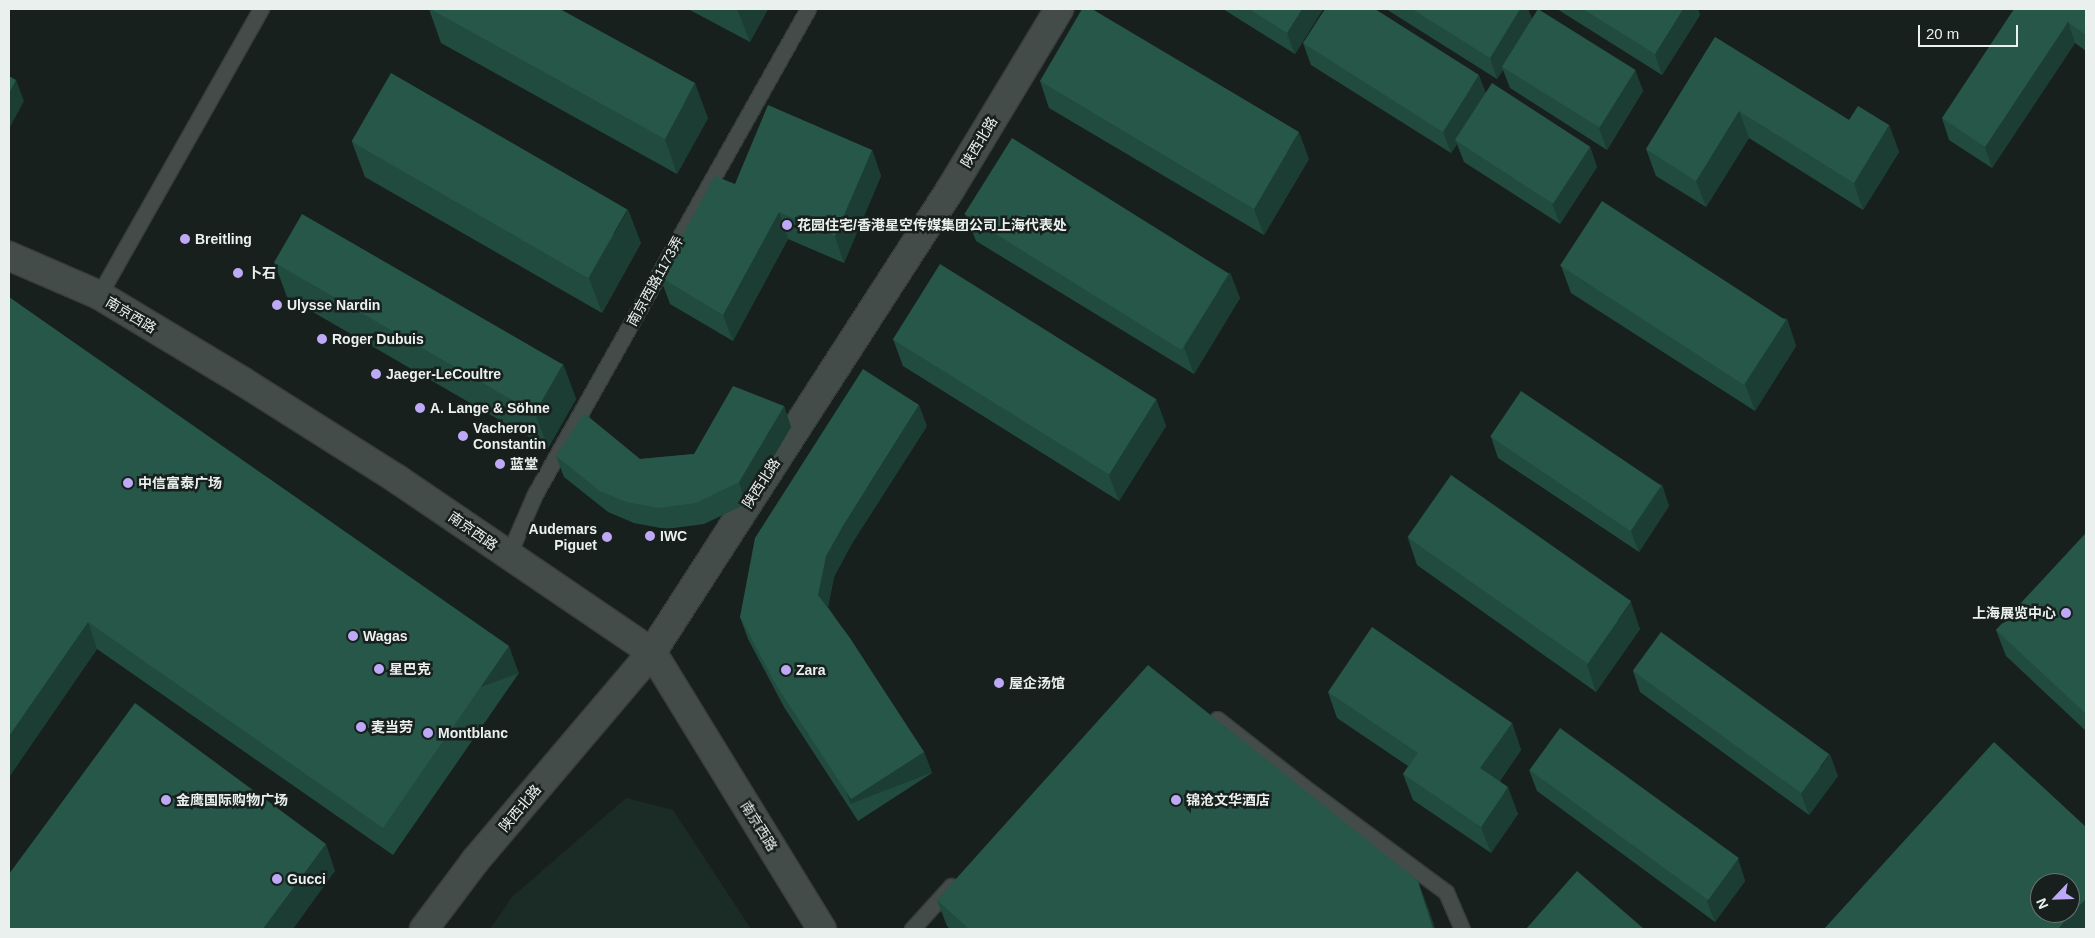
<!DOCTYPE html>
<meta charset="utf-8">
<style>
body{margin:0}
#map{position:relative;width:2095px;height:938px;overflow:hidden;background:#18201d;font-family:Arial,"Noto Sans SC",sans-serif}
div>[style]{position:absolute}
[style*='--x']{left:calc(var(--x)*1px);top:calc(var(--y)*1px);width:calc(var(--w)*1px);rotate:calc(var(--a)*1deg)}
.built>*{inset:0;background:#1b2b26}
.roads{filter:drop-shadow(1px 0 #373d3b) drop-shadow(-1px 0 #373d3b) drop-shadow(0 1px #373d3b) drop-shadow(0 -1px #373d3b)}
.service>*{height:15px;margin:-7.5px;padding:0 7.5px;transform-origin:7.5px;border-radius:7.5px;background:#434c49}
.secondary>*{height:28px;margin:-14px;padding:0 14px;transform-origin:14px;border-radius:14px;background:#434c49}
.wall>*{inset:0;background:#214b3f}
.shaded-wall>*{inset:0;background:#1b3d33;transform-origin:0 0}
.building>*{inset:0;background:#265749;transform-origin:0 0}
.dots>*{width:14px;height:14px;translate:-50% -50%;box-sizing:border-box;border:2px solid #18201d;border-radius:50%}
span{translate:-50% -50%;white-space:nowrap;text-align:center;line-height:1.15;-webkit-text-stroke:5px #18201d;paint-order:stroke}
.street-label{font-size:14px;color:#eaf0ee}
.poi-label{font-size:14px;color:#eaf0ee;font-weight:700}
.left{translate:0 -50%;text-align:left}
.right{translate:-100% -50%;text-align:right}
.frame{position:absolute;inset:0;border:10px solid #eaf0ee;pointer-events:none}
.north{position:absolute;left:2030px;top:873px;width:50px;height:50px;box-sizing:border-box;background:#18201d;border:1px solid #6c7371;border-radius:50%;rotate:246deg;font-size:14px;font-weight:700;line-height:20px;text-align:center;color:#eaf0ee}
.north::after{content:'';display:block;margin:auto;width:18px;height:22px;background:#bda9f5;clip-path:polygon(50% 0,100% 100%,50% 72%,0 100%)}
.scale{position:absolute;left:1918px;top:25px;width:100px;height:22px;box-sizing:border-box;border:2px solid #eaf0ee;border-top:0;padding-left:6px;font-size:15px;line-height:18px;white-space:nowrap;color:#eaf0ee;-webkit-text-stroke:4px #18201d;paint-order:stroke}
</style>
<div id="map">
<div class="built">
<div style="clip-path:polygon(626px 798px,673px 810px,751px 929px,490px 929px,512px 897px)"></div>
</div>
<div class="roads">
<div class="service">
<div style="--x:99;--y:295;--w:329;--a:-60.5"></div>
<div style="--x:508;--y:556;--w:68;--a:-66.5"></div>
<div style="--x:535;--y:494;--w:557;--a:-60.63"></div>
<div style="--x:1217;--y:719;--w:110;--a:38"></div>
<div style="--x:1281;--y:789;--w:23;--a:-5"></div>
<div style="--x:1304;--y:787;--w:177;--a:36.5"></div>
<div style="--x:1446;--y:892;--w:40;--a:66.6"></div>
<div style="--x:912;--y:929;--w:58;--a:-47.8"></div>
</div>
<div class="secondary">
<div style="--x:9;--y:256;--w:98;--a:23.4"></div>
<div style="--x:99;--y:295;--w:167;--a:31"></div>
<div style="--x:242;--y:381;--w:183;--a:32.3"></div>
<div style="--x:397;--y:479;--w:308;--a:34.2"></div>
<div style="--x:652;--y:652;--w:325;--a:58.5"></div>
<div style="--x:424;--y:929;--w:85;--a:-53.1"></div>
<div style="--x:475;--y:861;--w:274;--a:-49.7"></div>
<div style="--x:652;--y:652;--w:550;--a:-57.18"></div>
<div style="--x:950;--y:190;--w:211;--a:-58.9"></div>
</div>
</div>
<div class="wall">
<div style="clip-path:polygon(429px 9px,560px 9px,708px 118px,677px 174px,441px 43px)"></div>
<div style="clip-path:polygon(688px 9px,768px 9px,750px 42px)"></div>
<div style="clip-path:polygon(1223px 9px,1323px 9px,1295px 54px)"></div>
<div style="clip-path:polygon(1386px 9px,1528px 9px,1532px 19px,1635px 70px,1643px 91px,1607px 150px,1510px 88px,1503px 70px,1497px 79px)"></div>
<div style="clip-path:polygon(1557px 9px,1698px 9px,1700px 15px,1662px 75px)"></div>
<div style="clip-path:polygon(2086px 9px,2086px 51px,2075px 43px,1992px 168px,1949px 140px,1942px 118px)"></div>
<div style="clip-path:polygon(1715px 37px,1849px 120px,1889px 125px,1899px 152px,1863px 210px,1749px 138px,1706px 207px,1656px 176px,1646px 149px)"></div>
<div style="clip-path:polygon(1303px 43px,1486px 94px,1597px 167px,1560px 224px,1464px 162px,1457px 144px,1451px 153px,1311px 65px)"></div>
<div style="clip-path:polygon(1040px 81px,1309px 159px,1264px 235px,1049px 108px)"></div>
<div style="clip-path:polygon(352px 142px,641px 243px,602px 313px,365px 177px)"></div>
<div style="clip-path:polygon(872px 150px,881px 176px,844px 263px,788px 239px,733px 341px,670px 304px,660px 277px,735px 184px)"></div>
<div style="clip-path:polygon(966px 215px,1240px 298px,1194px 374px,976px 241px)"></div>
<div style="clip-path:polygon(274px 262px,563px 364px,576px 399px,548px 448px,287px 297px)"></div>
<div style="clip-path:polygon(1561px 266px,1787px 319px,1796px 346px,1755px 411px,1571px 293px)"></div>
<div style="clip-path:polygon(9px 297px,519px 673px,393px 855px,97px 649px,9px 777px)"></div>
<div style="clip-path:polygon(893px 339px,1156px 399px,1166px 426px,1119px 501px,903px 366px)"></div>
<div style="clip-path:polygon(784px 406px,791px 427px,746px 504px,704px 524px,666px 529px,634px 523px,608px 512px,564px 477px,556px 456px,640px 459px,694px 454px)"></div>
<div style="clip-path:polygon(927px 426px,851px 545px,834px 577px,828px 607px,924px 752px,932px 773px,858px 821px,784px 707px,748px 639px,740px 617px)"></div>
<div style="clip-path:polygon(1491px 437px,1662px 485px,1669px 506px,1639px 552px,1498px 458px)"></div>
<div style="clip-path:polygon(2086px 533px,2086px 731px,2006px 656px,1996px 630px)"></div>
<div style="clip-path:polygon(1408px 538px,1640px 629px,1596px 692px,1417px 565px)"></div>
<div style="clip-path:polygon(1633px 671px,1838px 776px,1809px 815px,1640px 692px)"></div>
<div style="clip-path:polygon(1328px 692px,1512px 723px,1521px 750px,1500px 781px,1518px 814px,1491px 853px,1413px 800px,1403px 774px,1408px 766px,1337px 718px)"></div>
<div style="clip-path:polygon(1529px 770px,1738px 859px,1745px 881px,1715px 922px,1537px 791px)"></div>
<div style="clip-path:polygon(937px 900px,1428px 908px,1435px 929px,950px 929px,947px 926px)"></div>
</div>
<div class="shaded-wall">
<div style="clip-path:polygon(737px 9px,768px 9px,750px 42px)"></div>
<div style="clip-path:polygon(1302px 9px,1323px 9px,1295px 54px,1287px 33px)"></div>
<div style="clip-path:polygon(1520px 9px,1528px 9px,1533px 22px,1502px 67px,1503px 70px,1497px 79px,1490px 58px)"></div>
<div style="clip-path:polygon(1683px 9px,1698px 9px,1700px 15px,1662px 75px,1655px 54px)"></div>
<div style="clip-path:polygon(2068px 22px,2075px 43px,1992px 168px,1985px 147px)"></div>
<div style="clip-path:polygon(1635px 70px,1643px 91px,1607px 150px,1599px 128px)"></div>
<div style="clip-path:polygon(1479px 75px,1487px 96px,1456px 141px,1457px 144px,1451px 153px,1443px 132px)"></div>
<div style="clip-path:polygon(16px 80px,24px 101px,9px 129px,9px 94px)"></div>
<div style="clip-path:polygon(695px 83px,708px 118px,677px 174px,665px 139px)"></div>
<div style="clip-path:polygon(1739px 111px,1749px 138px,1706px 207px,1696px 181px)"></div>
<div style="clip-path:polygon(1889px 125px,1899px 152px,1863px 210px,1854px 183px)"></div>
<div style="clip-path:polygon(1299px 132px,1309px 159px,1264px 235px,1254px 209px)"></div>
<div style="clip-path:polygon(1590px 146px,1597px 167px,1560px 224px,1552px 203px)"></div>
<div style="clip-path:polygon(872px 150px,881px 176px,844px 263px,835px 236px)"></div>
<div style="clip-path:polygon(628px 209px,641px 243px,602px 313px,589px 278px)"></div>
<div style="clip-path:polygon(779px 212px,788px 239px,733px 341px,723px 315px)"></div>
<div style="clip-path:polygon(1230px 272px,1240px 298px,1194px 374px,1184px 347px)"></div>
<div style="clip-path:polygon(1787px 319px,1796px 346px,1755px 411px,1745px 384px)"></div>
<div style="clip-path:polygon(563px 364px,576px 399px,548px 448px,535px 413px)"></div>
<div style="clip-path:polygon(1156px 399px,1166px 426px,1119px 501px,1109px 475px)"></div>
<div style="clip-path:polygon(919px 405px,927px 426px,851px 545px,834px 577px,826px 616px,818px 595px,826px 556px,844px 524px)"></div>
<div style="clip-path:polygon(784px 406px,791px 427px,746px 504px,739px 482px)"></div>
<div style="clip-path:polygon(1662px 485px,1669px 506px,1639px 552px,1631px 531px)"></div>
<div style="clip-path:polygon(1631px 602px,1640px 629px,1596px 692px,1587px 665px)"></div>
<div style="clip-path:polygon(88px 622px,97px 649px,9px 777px,9px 736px)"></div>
<div style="left:509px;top:646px;width:29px;height:221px;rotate:70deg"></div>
<div style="clip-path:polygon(1512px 723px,1521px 750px,1490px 795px,1480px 768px)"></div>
<div style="left:924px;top:752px;width:22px;height:87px;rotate:69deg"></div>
<div style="clip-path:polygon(1830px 754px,1838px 776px,1809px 815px,1801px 794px)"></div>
<div style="clip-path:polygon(1508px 787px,1518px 814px,1491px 853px,1481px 827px)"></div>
<div style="clip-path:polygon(326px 844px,335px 871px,293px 929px,263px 929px)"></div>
<div style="clip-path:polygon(1738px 859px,1745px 881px,1715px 922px,1707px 901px)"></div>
<div style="clip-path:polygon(1418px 881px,1428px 908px,1435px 929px,1433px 929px)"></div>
<div style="clip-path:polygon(2086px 899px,2086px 929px,2058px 929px)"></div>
</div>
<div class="building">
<div style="clip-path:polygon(430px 9px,560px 9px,695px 83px,665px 139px)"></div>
<div style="clip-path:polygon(1082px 9px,1092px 9px,1299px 132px,1254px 209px,1040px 81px)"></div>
<div style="clip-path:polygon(1249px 9px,1302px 9px,1287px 33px)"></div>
<div style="clip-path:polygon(1325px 9px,1375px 9px,1479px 75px,1443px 132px,1303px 43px)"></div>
<div style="clip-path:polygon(1412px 9px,1520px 9px,1490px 58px)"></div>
<div style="left:1538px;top:9px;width:115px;height:68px;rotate:32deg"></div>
<div style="clip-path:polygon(1583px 9px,1683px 9px,1655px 54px)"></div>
<div style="clip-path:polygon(2014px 9px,2086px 9px,2086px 35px,2068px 22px,1985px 147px,1942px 118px)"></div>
<div style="clip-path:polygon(1715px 37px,1849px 120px,1858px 106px,1889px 125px,1854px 183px,1739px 111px,1696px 181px,1646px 149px)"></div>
<div style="left:391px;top:73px;width:273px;height:79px;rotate:30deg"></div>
<div style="clip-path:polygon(9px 76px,16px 80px,9px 94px)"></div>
<div style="left:1492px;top:83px;width:117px;height:68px;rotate:33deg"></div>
<div style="clip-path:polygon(768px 105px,872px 150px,835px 236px,779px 212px,723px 315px,660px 277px,715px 176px,735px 184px)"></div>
<div style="left:1012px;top:138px;width:256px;height:90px;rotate:32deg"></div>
<div style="left:1602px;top:201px;width:219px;height:77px;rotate:33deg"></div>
<div style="left:302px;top:214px;width:301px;height:56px;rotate:30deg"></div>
<div style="left:940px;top:264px;width:255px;height:89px;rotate:32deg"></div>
<div style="clip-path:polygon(9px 297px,509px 646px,383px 828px,88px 622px,9px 736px)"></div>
<div style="clip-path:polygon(863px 369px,919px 405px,844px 524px,826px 556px,818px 595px,850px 638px,924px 752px,851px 799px,776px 685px,740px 617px,755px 538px)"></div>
<div style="clip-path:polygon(733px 386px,784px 406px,739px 482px,696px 503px,659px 508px,626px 502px,600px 491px,556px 456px,584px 413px,640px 459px,694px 454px)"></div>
<div style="left:1521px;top:391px;width:169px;height:55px;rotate:34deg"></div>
<div style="left:1451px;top:475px;width:220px;height:76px;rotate:35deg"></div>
<div style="clip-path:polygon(2086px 533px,2086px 714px,1996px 630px)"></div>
<div style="clip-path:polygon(1372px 627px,1512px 723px,1480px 768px,1508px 787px,1481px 827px,1403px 774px,1418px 753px,1328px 692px)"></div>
<div style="left:1661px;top:632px;width:208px;height:48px;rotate:36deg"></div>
<div style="clip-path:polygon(1148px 665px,1418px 881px,1433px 929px,969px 929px,937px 900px)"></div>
<div style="clip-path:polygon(135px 703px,326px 844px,263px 929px,9px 929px,9px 874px)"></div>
<div style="left:1560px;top:728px;width:221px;height:52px;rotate:36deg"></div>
<div style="clip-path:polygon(evenodd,1994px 742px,2086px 827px,2086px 899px,2058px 929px,1824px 929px,1994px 742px,2040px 883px,2070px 883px,2070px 913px,2040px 913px,2040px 883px)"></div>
<div style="clip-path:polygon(1577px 871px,1644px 929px,1526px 929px)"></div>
</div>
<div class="dots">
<div style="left:787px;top:225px;background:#bda9f5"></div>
<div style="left:185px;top:239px;background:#bda9f5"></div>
<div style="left:238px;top:273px;background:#bda9f5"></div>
<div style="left:277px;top:305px;background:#bda9f5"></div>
<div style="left:322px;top:339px;background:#bda9f5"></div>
<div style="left:376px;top:374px;background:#bda9f5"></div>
<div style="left:420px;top:408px;background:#bda9f5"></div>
<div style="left:463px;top:436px;background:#bda9f5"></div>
<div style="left:500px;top:464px;background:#bda9f5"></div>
<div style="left:128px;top:483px;background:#bda9f5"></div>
<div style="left:650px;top:536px;background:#bda9f5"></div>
<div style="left:607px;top:537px;background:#bda9f5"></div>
<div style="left:2066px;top:613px;background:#bda9f5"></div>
<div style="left:353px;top:636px;background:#bda9f5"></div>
<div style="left:379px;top:669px;background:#bda9f5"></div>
<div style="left:786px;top:670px;background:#bda9f5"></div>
<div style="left:999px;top:683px;background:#bda9f5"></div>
<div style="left:361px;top:727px;background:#bda9f5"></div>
<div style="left:428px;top:733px;background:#bda9f5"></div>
<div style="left:166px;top:800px;background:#bda9f5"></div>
<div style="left:1176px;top:800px;background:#bda9f5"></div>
<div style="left:277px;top:879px;background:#bda9f5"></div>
</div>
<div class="street-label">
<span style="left:979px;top:142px;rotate:-59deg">陕西北路</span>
<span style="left:655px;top:281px;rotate:-61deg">南京西路1173弄</span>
<span style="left:131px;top:315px;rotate:31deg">南京西路</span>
<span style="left:761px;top:483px;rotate:-57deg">陕西北路</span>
<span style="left:473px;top:531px;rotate:35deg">南京西路</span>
<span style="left:520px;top:808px;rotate:-50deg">陕西北路</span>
<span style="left:759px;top:826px;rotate:58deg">南京西路</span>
</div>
<div class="poi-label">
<span class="left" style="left:797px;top:225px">花园住宅/香港星空传媒集团公司上海代表处</span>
<span class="left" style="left:195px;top:239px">Breitling</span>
<span class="left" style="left:248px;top:273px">卜石</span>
<span class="left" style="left:287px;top:305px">Ulysse Nardin</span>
<span class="left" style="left:332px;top:339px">Roger Dubuis</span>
<span class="left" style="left:386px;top:374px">Jaeger-LeCoultre</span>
<span class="left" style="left:430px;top:408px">A. Lange &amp; Söhne</span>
<span class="left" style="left:473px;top:436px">Vacheron<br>Constantin</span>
<span class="left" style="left:510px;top:464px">蓝堂</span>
<span class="left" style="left:138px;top:483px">中信富泰广场</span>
<span class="right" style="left:597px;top:537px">Audemars<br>Piguet</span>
<span class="left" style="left:660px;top:536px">IWC</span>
<span class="right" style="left:2056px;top:613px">上海展览中心</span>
<span class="left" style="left:363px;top:636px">Wagas</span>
<span class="left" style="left:389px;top:669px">星巴克</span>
<span class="left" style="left:796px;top:670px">Zara</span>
<span class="left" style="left:1009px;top:683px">屋企汤馆</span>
<span class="left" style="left:371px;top:727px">麦当劳</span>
<span class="left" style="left:438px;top:733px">Montblanc</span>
<span class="left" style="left:176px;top:800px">金鹰国际购物广场</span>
<span class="left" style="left:1186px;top:800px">锦沧文华酒店</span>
<span class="left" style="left:287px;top:879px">Gucci</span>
</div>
<div class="frame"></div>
<div class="north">N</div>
<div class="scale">20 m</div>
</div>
